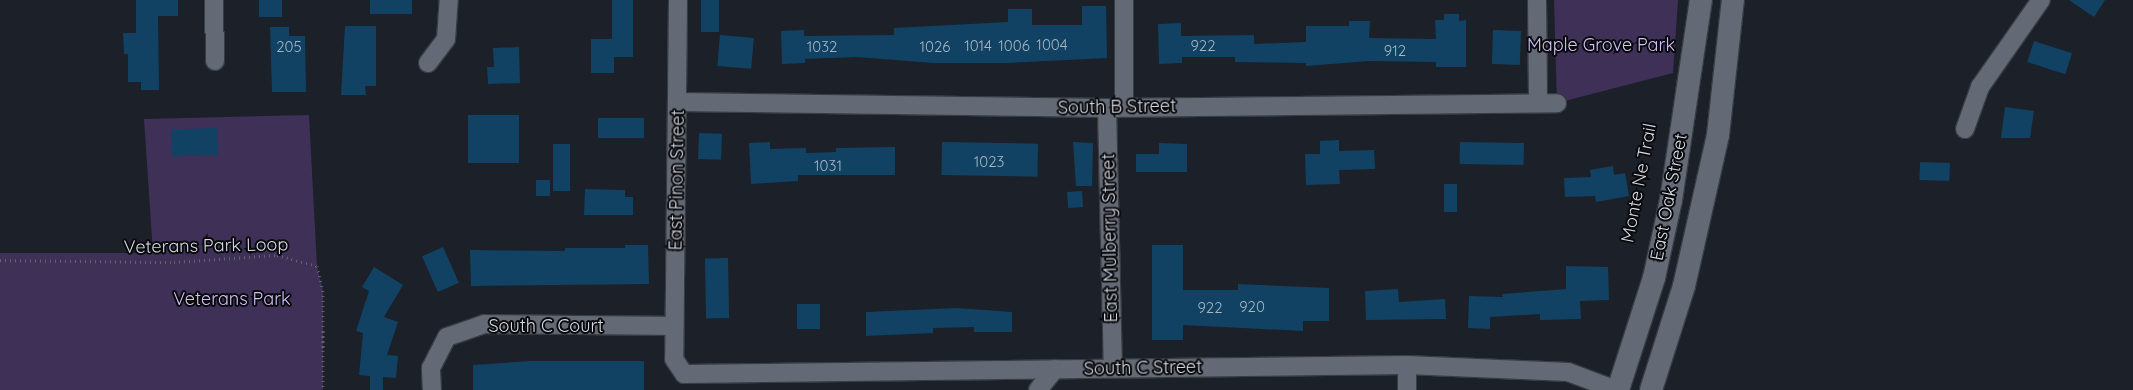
<!DOCTYPE html>
<style>
body{margin:0}
#map{position:relative;width:2133px;height:390px;overflow:hidden;background:#1b2029;font-family:Quicksand,sans-serif}
div>[style]{position:absolute}
[style*='--x']{left:calc(var(--x)*1px);top:calc(var(--y)*1px);width:calc(var(--w)*1px);rotate:calc(var(--a)*1deg)}
.green>*{inset:0;background:#3f3058}
.building>*{inset:0;background:#114263;transform-origin:0 0}
.path>*{height:3px;margin-top:-1.5px;transform-origin:0;background:repeating-linear-gradient(90deg,#5f646c 0 1px,transparent 0 5px)}
.roads{filter:drop-shadow(1px 0 #383c43) drop-shadow(-1px 0 #383c43) drop-shadow(0 1px #383c43) drop-shadow(0 -1px #383c43)}
.minor>*{height:18px;margin:-9px;padding:0 9px;transform-origin:9px;border-radius:9px;background:#646a75}
.tertiary>*{height:22px;margin:-11px;padding:0 11px;transform-origin:11px;border-radius:11px;background:#646a75}
span{translate:-50% -50%;white-space:nowrap;text-align:center;line-height:1.15;-webkit-text-stroke:4px #080a0e;paint-order:stroke}
.number-label{font-size:15px;color:#a6b5c2}
.number-label span{-webkit-text-stroke-width:0}
.park-label{font-size:18px;color:#d3c1f6}
.street-label{font-size:18px;color:#d7dbe1}
</style>
<div id="map">
<div class="green">
<div style="clip-path:polygon(1554px 0,1678px 0,1673px 73px,1557px 103px)"></div>
<div style="clip-path:polygon(309px 115px,317px 266px,323px 291px,323px 390px,0 390px,0 253px,153px 253px,144px 119px)"></div>
</div>
<div class="building">
<div style="clip-path:polygon(136px 0,178px 0,178px 16px,158px 16px,159px 90px,141px 90px,141px 82px,128px 82px,128px 54px,124px 54px,123px 33px,136px 33px)"></div>
<div style="left:259px;top:0;width:23px;height:17px"></div>
<div style="left:370px;top:0;width:42px;height:14px"></div>
<div style="clip-path:polygon(612px 0,633px 0,633px 57px,614px 57px,614px 73px,591px 73px,591px 39px,612px 39px)"></div>
<div style="left:701px;top:0;width:18px;height:32px"></div>
<div style="clip-path:polygon(2069px 0,2105px 0,2094px 17px)"></div>
<div style="clip-path:polygon(1082px 6px,1106px 6px,1107px 58px,1008px 63px,933px 63px,857px 57px,805px 59px,805px 63px,782px 64px,781px 31px,804px 30px,804px 36px,894px 35px,894px 28px,1008px 22px,1008px 9px,1032px 9px,1032px 25px,1082px 25px)"></div>
<div style="clip-path:polygon(1444px 14px,1459px 14px,1459px 21px,1466px 20px,1466px 67px,1436px 67px,1436px 62px,1369px 61px,1306px 66px,1306px 63px,1235px 62px,1235px 57px,1182px 57px,1182px 63px,1159px 64px,1158px 24px,1181px 23px,1181px 36px,1254px 35px,1254px 44px,1306px 42px,1306px 26px,1349px 26px,1349px 21px,1370px 21px,1369px 38px,1436px 39px,1435px 20px,1444px 20px)"></div>
<div style="clip-path:polygon(345px 26px,376px 26px,376px 86px,365px 86px,366px 95px,341px 95px)"></div>
<div style="clip-path:polygon(270px 27px,289px 27px,289px 36px,305px 36px,306px 92px,272px 92px)"></div>
<div style="left:1493px;top:30px;width:28px;height:34px;rotate:2deg"></div>
<div style="left:720px;top:35px;width:34px;height:31px;rotate:5deg"></div>
<div style="left:2034px;top:41px;width:40px;height:22px;rotate:18deg"></div>
<div style="clip-path:polygon(519px 47px,520px 83px,488px 84px,487px 67px,494px 67px,493px 48px)"></div>
<div style="clip-path:polygon(2005px 107px,2034px 111px,2030px 138px,2001px 138px)"></div>
<div style="left:468px;top:115px;width:51px;height:48px"></div>
<div style="left:598px;top:118px;width:46px;height:20px"></div>
<div style="left:217px;top:128px;width:27px;height:46px;rotate:88deg"></div>
<div style="left:699px;top:133px;width:23px;height:26px;rotate:2deg"></div>
<div style="clip-path:polygon(1339px 140px,1339px 151px,1374px 150px,1375px 169px,1339px 170px,1340px 184px,1306px 185px,1305px 154px,1320px 154px,1320px 141px)"></div>
<div style="clip-path:polygon(770px 142px,770px 149px,806px 148px,806px 153px,836px 152px,836px 148px,895px 147px,895px 175px,798px 175px,798px 181px,751px 184px,749px 143px)"></div>
<div style="left:942px;top:142px;width:96px;height:33px;rotate:1deg"></div>
<div style="clip-path:polygon(1073px 142px,1093px 143px,1092px 186px,1076px 186px)"></div>
<div style="left:1460px;top:142px;width:64px;height:22px;rotate:1deg"></div>
<div style="clip-path:polygon(1159px 143px,1187px 144px,1187px 172px,1136px 172px,1136px 154px,1159px 154px)"></div>
<div style="left:553px;top:144px;width:17px;height:47px"></div>
<div style="left:1920px;top:162px;width:30px;height:18px;rotate:2deg"></div>
<div style="clip-path:polygon(1613px 166px,1614px 175px,1625px 173px,1629px 196px,1596px 202px,1595px 196px,1565px 197px,1564px 178px,1591px 177px,1590px 170px)"></div>
<div style="left:536px;top:180px;width:14px;height:16px"></div>
<div style="left:1444px;top:184px;width:13px;height:28px"></div>
<div style="clip-path:polygon(585px 189px,625px 190px,625px 197px,633px 197px,633px 215px,584px 215px)"></div>
<div style="left:1082px;top:191px;width:16px;height:15px;rotate:86deg"></div>
<div style="clip-path:polygon(625px 245px,648px 245px,649px 284px,471px 286px,470px 250px,565px 251px,565px 248px,625px 248px)"></div>
<div style="clip-path:polygon(1152px 245px,1183px 245px,1183px 290px,1238px 290px,1238px 284px,1329px 288px,1329px 321px,1303px 321px,1303px 331px,1183px 325px,1183px 340px,1152px 340px)"></div>
<div style="left:443px;top:247px;width:39px;height:23px;rotate:66deg"></div>
<div style="left:728px;top:258px;width:60px;height:23px;rotate:89deg"></div>
<div style="clip-path:polygon(1566px 266px,1608px 267px,1609px 300px,1580px 301px,1581px 319px,1540px 320px,1540px 314px,1490px 317px,1490px 329px,1468px 328px,1469px 296px,1503px 297px,1502px 294px,1566px 289px)"></div>
<div style="clip-path:polygon(374px 267px,403px 285px,384px 317px,398px 322px,387px 355px,398px 356px,396px 378px,383px 377px,383px 390px,370px 390px,370px 376px,359px 375px,363px 333px,356px 331px,369px 291px,362px 287px)"></div>
<div style="clip-path:polygon(1398px 289px,1399px 302px,1445px 299px,1446px 319px,1366px 320px,1365px 291px)"></div>
<div style="left:797px;top:304px;width:23px;height:25px"></div>
<div style="clip-path:polygon(957px 308px,1012px 312px,1012px 332px,974px 332px,974px 327px,933px 328px,933px 333px,866px 336px,866px 312px)"></div>
<div style="clip-path:polygon(530px 361px,644px 361px,644px 390px,473px 390px,473px 365px)"></div>
</div>
<div class="path">
<div style="--x:0;--y:260;--w:174;--a:0.7"></div>
<div style="--x:174;--y:262;--w:103;--a:-3.9"></div>
<div style="--x:277;--y:255;--w:41;--a:15.4"></div>
<div style="--x:317;--y:266;--w:26;--a:77"></div>
<div style="--x:323;--y:291;--w:99;--a:90"></div>
</div>
<div class="roads">
<div class="minor">
<div style="--x:214;--y:0;--w:61;--a:89.1"></div>
<div style="--x:678;--y:0;--w:359;--a:90.6"></div>
<div style="--x:674;--y:359;--w:18;--a:56"></div>
<div style="--x:684;--y:374;--w:723;--a:-0.71"></div>
<div style="--x:1407;--y:365;--w:161;--a:2.5"></div>
<div style="--x:1568;--y:372;--w:51;--a:20.6"></div>
<div style="--x:1124;--y:0;--w:106;--a:90"></div>
<div style="--x:1537;--y:0;--w:103;--a:89.4"></div>
<div style="--x:428;--y:63;--w:30;--a:-53"></div>
<div style="--x:446;--y:39;--w:39;--a:-86"></div>
<div style="--x:678;--y:102;--w:429;--a:0.8"></div>
<div style="--x:1107;--y:108;--w:450;--a:-0.6"></div>
<div style="--x:1107;--y:108;--w:260;--a:88.7"></div>
<div style="--x:1965;--y:129;--w:45;--a:-70.3"></div>
<div style="--x:1980;--y:87;--w:106;--a:-55"></div>
<div style="--x:1407;--y:365;--w:25;--a:90"></div>
<div style="--x:432;--y:390;--w:22;--a:-93"></div>
<div style="--x:431;--y:368;--w:35;--a:-63"></div>
<div style="--x:447;--y:337;--w:39;--a:-19"></div>
<div style="--x:484;--y:324;--w:190;--a:0.6"></div>
<div style="--x:1038;--y:390;--w:27;--a:-51"></div>
</div>
<div class="tertiary">
<div style="--x:1618;--y:390;--w:118;--a:-72.2"></div>
<div style="--x:1654;--y:278;--w:80;--a:-77.7"></div>
<div style="--x:1671;--y:200;--w:202;--a:-81.5"></div>
<div style="--x:1651;--y:390;--w:109;--a:-72.4"></div>
<div style="--x:1684;--y:286;--w:155;--a:-77.3"></div>
<div style="--x:1718;--y:135;--w:136;--a:-83.7"></div>
</div>
</div>
<div class="number-label">
<span style="left:1052px;top:45px">1004</span>
<span style="left:978px;top:46px">1014</span>
<span style="left:1014px;top:46px">1006</span>
<span style="left:1203px;top:46px">922</span>
<span style="left:289px;top:47px">205</span>
<span style="left:822px;top:47px">1032</span>
<span style="left:935px;top:47px">1026</span>
<span style="left:1395px;top:51px">912</span>
<span style="left:989px;top:162px">1023</span>
<span style="left:828px;top:166px">1031</span>
<span style="left:1252px;top:307px">920</span>
<span style="left:1210px;top:308px">922</span>
</div>
<div class="park-label">
<span style="left:1601px;top:45px">Maple Grove Park</span>
<span style="left:232px;top:299px">Veterans Park</span>
</div>
<div class="street-label">
<span style="left:1117px;top:107px;rotate:-1deg">South B Street</span>
<span style="left:677px;top:180px;rotate:-89deg">East Pinon Street</span>
<span style="left:1639px;top:183px;rotate:-79deg">Monte Ne Trail</span>
<span style="left:1669px;top:197px;rotate:-79deg">East Oak Street</span>
<span style="left:1110px;top:238px;rotate:-91deg">East Mulberry Street</span>
<span style="left:206px;top:246px;rotate:-1deg">Veterans Park Loop</span>
<span style="left:546px;top:326px">South C Court</span>
<span style="left:1143px;top:368px;rotate:-1deg">South C Street</span>
</div>
</div>
